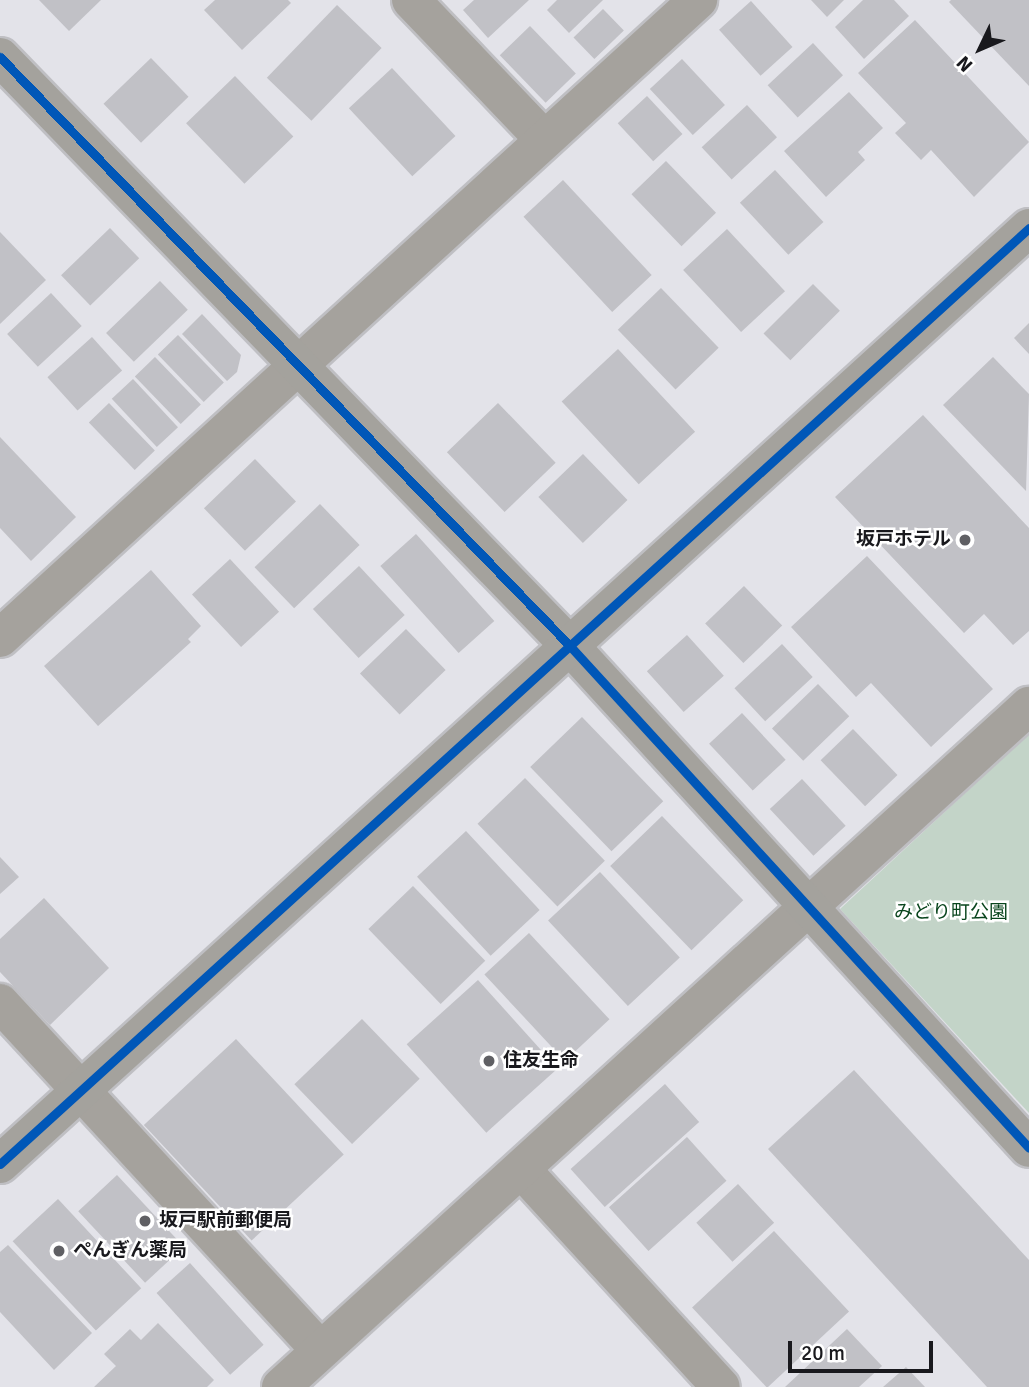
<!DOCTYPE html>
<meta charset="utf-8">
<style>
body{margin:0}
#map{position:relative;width:1029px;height:1387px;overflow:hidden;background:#e3e3e9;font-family:Signika,"Noto Sans JP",sans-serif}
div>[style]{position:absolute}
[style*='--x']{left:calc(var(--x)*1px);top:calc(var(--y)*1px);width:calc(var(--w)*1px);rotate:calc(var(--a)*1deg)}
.green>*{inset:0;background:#c3d4c8}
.building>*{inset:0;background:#c1c1c6;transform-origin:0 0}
.roads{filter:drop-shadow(2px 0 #bfbfc3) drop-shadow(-2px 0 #bfbfc3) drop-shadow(0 2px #bfbfc3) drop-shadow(0 -2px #bfbfc3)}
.street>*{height:38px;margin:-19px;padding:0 19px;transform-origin:19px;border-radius:19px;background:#a5a29d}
.secondary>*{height:38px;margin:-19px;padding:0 19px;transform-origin:19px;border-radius:19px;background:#a4a29d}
.cycleway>*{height:9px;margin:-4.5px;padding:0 4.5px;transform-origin:4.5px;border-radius:4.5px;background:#0057b8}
.dots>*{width:19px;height:19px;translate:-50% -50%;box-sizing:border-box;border:4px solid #fff;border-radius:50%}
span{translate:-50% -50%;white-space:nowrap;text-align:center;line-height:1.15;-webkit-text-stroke:5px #fff;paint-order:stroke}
.poi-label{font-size:19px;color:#19191d;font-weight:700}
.right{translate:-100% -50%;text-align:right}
.left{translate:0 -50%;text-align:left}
.park-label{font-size:19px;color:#09451d}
.north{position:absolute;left:945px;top:14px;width:70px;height:70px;-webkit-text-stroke:5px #fff;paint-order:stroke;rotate:226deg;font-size:19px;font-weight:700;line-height:28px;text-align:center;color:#19191d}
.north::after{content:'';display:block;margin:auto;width:24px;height:32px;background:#19191d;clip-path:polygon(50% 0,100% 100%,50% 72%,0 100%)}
.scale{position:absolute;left:788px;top:1341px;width:145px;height:32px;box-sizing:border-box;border:4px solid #19191d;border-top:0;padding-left:9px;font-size:21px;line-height:24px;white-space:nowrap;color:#19191d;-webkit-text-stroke:5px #fff;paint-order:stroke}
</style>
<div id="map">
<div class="green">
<div style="clip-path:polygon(1029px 734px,1029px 1113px,840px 909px)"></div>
</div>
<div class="building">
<div style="clip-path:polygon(39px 0,101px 0,69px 31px)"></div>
<div style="clip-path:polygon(215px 0,288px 0,291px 3px,242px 50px,204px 10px)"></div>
<div style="clip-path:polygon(474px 0,529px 0,488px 38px,463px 10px)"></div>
<div style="clip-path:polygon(557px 0,603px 0,569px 33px,547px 10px)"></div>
<div style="clip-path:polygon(811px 0,844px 0,827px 17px)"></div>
<div style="clip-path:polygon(863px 0,894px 0,909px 16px,864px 59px,835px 27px)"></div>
<div style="clip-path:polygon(951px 0,1029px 0,1029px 86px,949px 2px)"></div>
<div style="left:751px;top:1px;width:62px;height:43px;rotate:48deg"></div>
<div style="left:337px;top:5px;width:62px;height:101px;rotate:44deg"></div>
<div style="left:603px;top:9px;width:30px;height:41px;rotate:46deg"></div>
<div style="clip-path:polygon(915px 20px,1029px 142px,974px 197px,931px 150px,921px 160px,895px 133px,906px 123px,858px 73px)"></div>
<div style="left:530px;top:26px;width:66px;height:42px;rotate:46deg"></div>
<div style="left:813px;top:43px;width:44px;height:62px;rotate:47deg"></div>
<div style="left:151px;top:58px;width:54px;height:66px;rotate:46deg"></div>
<div style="left:682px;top:59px;width:63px;height:44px;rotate:47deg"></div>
<div style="left:392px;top:68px;width:93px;height:59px;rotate:47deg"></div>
<div style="left:235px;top:76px;width:84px;height:68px;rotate:46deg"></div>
<div style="clip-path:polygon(849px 92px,883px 128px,858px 152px,865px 160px,826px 197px,784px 151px)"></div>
<div style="left:647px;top:96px;width:52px;height:40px;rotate:47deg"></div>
<div style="left:747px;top:105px;width:44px;height:62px;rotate:47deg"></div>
<div style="left:666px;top:161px;width:72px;height:48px;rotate:46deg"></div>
<div style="left:775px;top:170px;width:71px;height:48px;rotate:47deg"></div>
<div style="left:563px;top:180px;width:130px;height:54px;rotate:47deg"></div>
<div style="left:110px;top:228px;width:42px;height:68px;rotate:46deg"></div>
<div style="left:727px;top:229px;width:85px;height:60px;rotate:47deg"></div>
<div style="clip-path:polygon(0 232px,46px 280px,0 324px)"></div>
<div style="left:160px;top:281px;width:40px;height:75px;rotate:46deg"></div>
<div style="left:813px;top:284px;width:38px;height:70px;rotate:45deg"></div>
<div style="left:661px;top:288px;width:83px;height:60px;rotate:46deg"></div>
<div style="left:51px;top:293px;width:45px;height:60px;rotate:47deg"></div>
<div style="clip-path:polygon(202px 314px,241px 355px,237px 372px,227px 381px,182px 334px)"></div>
<div style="clip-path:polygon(1029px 323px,1029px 354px,1014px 338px)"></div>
<div style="left:178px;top:335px;width:66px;height:28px;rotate:46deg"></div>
<div style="left:92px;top:337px;width:45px;height:60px;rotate:48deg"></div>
<div style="left:618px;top:349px;width:113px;height:77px;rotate:47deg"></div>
<div style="left:155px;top:357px;width:66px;height:28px;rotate:46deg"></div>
<div style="clip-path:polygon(993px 357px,1029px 394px,1026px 491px,943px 405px)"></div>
<div style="left:133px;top:379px;width:66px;height:29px;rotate:47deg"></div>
<div style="left:109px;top:403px;width:66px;height:28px;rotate:46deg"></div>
<div style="left:498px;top:403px;width:83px;height:71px;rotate:46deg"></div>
<div style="clip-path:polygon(923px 415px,1029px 528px,1029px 631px,1013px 645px,984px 614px,964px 633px,835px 497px)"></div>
<div style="clip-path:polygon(0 437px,76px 517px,31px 561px,0 528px)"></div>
<div style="left:583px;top:454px;width:64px;height:62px;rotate:46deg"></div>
<div style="left:255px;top:459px;width:59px;height:71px;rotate:46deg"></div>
<div style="left:320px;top:504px;width:57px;height:91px;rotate:46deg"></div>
<div style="left:416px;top:534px;width:117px;height:48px;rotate:48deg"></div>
<div style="clip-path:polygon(867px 556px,993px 689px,931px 747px,871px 683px,856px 697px,791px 627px)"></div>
<div style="left:230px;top:559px;width:72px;height:52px;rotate:47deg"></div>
<div style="left:359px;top:566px;width:67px;height:63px;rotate:47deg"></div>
<div style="clip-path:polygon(151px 570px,201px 626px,188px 639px,191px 642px,98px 726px,44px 666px)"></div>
<div style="left:744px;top:586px;width:55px;height:54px;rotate:46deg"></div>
<div style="left:406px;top:629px;width:57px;height:64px;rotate:46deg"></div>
<div style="left:687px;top:635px;width:55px;height:54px;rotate:48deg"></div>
<div style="left:782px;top:644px;width:45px;height:65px;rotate:47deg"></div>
<div style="left:818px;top:684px;width:45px;height:64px;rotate:46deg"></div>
<div style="left:742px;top:713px;width:64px;height:45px;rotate:47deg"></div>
<div style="left:582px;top:717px;width:117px;height:72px;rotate:46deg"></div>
<div style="left:853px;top:729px;width:64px;height:45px;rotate:46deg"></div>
<div style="left:525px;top:778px;width:115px;height:66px;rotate:46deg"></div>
<div style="left:802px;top:779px;width:64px;height:44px;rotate:47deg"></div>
<div style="left:662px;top:816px;width:117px;height:72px;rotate:46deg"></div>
<div style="left:466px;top:831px;width:108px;height:67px;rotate:47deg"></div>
<div style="clip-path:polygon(0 857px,19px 877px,0 894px)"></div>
<div style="left:600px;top:872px;width:117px;height:71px;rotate:47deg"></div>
<div style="left:413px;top:886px;width:104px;height:62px;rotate:46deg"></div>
<div style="clip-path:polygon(44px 898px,109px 968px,50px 1025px,0 972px,0 939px)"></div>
<div style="left:529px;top:933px;width:118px;height:61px;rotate:47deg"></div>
<div style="left:478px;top:980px;width:119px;height:96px;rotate:48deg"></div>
<div style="left:362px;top:1019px;width:83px;height:94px;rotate:46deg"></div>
<div style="left:236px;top:1039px;width:158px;height:126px;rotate:47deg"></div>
<div style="clip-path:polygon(854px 1070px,1029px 1260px,1029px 1387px,987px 1387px,768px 1149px)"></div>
<div style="left:665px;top:1084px;width:51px;height:127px;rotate:48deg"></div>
<div style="left:687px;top:1137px;width:59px;height:105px;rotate:48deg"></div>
<div style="left:117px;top:1175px;width:98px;height:53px;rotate:47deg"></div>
<div style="left:738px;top:1184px;width:53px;height:57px;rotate:47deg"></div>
<div style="left:58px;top:1199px;width:122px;height:62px;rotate:47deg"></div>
<div style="left:774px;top:1231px;width:110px;height:112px;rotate:47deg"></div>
<div style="clip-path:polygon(8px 1245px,92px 1333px,54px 1370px,0 1312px,0 1252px)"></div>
<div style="left:190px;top:1263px;width:110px;height:45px;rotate:48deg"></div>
<div style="clip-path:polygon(158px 1323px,214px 1380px,207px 1387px,94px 1387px,116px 1366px,104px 1354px,130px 1329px,141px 1340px)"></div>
<div style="clip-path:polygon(847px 1329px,882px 1366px,859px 1387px,785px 1387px)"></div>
<div style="clip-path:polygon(906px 1367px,925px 1387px,883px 1387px)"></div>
</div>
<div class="roads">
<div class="street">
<div style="--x:411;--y:0;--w:191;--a:46.3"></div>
<div style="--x:0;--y:638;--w:946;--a:-42.43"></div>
<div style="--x:0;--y:1003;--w:472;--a:47.3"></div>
<div style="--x:522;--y:1170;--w:294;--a:47.5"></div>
<div style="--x:281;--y:1387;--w:1012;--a:-42.32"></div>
</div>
<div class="secondary">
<div style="--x:0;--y:57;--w:820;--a:45.94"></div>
<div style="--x:570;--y:646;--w:680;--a:47.56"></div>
<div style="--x:0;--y:1164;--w:1391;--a:-42.29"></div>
</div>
</div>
<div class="cycleway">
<div style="--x:0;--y:57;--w:820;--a:45.94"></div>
<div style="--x:570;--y:646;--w:680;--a:47.56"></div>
<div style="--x:0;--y:1164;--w:1391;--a:-42.29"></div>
</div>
<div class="dots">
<div style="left:965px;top:540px;background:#606064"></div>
<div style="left:489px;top:1061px;background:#606064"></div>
<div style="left:145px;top:1221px;background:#606064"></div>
<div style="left:59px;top:1251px;background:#606064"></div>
</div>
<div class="poi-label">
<span class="right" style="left:951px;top:540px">坂戸ホテル</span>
<span class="left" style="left:503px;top:1061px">住友生命</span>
<span class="left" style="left:159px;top:1221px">坂戸駅前郵便局</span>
<span class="left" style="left:73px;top:1251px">ぺんぎん薬局</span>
</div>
<div class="park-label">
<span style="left:951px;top:913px">みどり町公園</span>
</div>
<div class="north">N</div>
<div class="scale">20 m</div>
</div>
